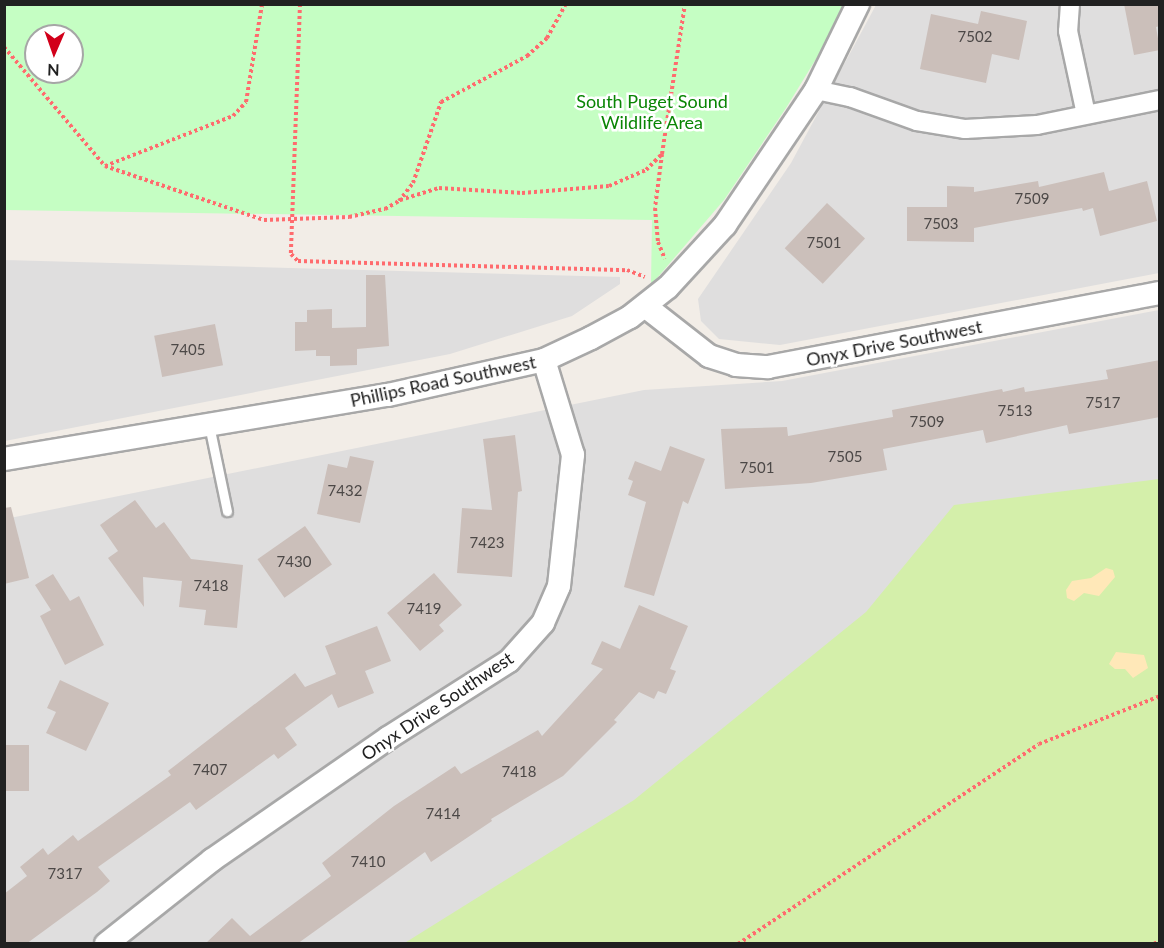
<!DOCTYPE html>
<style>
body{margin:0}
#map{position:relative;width:1164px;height:948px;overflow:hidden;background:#f2ede7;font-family:Lato,sans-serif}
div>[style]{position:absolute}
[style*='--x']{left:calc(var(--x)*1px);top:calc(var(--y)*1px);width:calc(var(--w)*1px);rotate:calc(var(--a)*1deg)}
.residential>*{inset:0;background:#dfdede}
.grass>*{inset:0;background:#d4efaa}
.sand>*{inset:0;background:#ffe8b8}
.park>*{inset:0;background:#c5fec3}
.building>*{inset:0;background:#cbbfba;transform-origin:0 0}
.path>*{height:4px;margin-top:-2px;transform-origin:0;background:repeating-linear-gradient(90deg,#ff6b6e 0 3px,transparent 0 6px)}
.roads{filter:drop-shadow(2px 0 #a8a8a8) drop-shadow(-2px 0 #a8a8a8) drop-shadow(0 2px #a8a8a8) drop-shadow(0 -2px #a8a8a8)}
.service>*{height:9px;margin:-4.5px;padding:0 4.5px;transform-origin:4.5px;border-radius:4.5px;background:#fff}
.minor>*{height:18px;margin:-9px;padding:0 9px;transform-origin:9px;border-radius:9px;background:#fff}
.tertiary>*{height:22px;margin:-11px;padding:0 11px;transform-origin:11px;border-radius:11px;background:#fff}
span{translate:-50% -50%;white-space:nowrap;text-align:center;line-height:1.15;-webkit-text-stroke:5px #fff;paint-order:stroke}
.number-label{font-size:15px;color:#4c4847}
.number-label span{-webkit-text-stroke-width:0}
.park-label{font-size:18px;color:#098504}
.street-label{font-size:18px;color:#212121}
.frame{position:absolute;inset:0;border:6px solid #212121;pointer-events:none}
.north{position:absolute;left:24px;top:24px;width:60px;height:60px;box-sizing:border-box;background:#fff;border:2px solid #a6a6a6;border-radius:50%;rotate:182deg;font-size:16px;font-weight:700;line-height:24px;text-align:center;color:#212121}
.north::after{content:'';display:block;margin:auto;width:21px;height:27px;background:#d2001a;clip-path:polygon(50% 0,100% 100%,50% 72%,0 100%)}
</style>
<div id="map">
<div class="residential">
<div style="clip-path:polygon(876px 5px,1159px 5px,1159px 273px,780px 345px,719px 339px,701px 321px,698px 299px,791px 163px)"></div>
<div style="clip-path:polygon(5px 260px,620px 277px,620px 284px,572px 316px,450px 354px,5px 441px)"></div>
<div style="clip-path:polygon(1159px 310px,1159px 943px,5px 944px,5px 519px,644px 390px,782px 381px)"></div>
</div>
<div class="grass">
<div style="clip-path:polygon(1159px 479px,1159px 943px,403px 944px,634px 800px,866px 612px,954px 505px)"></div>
</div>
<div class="sand">
<div style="clip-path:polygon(1106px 568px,1113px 570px,1115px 577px,1099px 596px,1084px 593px,1074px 601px,1067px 598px,1066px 590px,1072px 581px,1091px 578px)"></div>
<div style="clip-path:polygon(1116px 652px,1144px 655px,1148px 668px,1133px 678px,1125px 669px,1115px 669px,1109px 664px)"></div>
</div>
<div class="park">
<div style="clip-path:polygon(evenodd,5px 5px,849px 5px,786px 108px,724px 200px,651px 285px,652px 220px,5px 210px,5px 5px,36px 36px,72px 36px,72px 72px,36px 72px,36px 36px)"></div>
</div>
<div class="building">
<div style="clip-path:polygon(1124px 4px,1160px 4px,1160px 26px,1156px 27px,1160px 50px,1134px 55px)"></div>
<div style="clip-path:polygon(981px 11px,1027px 21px,1019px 60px,992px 54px,986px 83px,920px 69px,931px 14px,978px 24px)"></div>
<div style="clip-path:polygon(1104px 172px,1109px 191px,1147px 181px,1157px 221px,1100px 236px,1093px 208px,1083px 211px,1082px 208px,974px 228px,974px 242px,907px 241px,907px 207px,947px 207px,947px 186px,974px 187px,974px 192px,1038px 181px,1039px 187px)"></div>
<div style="left:827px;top:203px;width:52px;height:62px;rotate:43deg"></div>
<div style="clip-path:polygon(366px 275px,385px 275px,389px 346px,357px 349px,357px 365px,330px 366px,330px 356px,316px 356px,316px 350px,295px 351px,295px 322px,307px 322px,307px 310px,332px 309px,332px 328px,366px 327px)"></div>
<div style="left:215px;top:324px;width:42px;height:62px;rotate:79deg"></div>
<div style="clip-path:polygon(1160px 360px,1160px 417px,1069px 434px,1067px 425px,986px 443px,983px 430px,883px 449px,887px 470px,811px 483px,725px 489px,721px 429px,787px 427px,788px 436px,893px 417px,892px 410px,1002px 389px,1003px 392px,1024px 387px,1025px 392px,1108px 379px,1106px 370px)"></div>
<div style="clip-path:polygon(515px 435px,522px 491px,518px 492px,512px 577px,457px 573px,462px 508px,492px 510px,483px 439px)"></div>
<div style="clip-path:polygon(670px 446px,705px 459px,688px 504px,683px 501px,654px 596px,624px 587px,646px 502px,628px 495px,633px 481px,628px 479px,635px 461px,661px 471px)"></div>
<div style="clip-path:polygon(350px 456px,374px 461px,360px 523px,317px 514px,328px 464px,347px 468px)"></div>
<div style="clip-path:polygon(135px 500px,156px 528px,164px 522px,191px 559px,243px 565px,237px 628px,204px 625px,206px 610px,179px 607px,182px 581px,143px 577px,144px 607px,108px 558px,118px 551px,100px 525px)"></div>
<div style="clip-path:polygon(11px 507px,29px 578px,4px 584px,4px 508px)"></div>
<div style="left:305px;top:526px;width:47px;height:58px;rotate:55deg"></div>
<div style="clip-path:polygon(434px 573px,462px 605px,439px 625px,444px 631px,420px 651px,387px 613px)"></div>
<div style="clip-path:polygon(53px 574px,70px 601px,79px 596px,104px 645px,65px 665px,40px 616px,51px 610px,35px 585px)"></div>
<div style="clip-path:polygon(639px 605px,688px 626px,670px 669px,676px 671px,666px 694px,658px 691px,654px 699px,639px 692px,614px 720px,617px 722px,563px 776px,491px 819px,492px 821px,431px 862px,425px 852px,297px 944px,205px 944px,232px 918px,250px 936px,331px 876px,322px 863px,394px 806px,455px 766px,461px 774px,538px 730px,542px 736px,603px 669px,591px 664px,602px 641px,620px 649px)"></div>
<div style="clip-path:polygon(377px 626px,391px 661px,365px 671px,374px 693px,338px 708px,332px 694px,285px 728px,297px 745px,278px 759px,274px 754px,196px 810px,190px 802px,98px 867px,110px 881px,97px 892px,26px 944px,4px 944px,4px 894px,27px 876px,20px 867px,43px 848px,48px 855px,73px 835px,78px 841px,171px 775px,168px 771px,295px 673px,305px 687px,336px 674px,325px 646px)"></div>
<div style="clip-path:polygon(60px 680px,109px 703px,86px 751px,46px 733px,56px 712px,47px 708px)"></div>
<div style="left:4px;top:745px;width:25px;height:46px"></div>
</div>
<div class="path">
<div style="--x:300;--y:4;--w:250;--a:92.1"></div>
<div style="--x:291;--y:254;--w:10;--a:45"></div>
<div style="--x:298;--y:261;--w:329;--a:1.6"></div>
<div style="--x:627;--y:270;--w:19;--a:21"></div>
<div style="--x:4;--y:47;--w:156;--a:49.7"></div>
<div style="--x:105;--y:166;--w:137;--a:-21.3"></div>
<div style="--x:233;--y:116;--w:19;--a:-47"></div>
<div style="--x:246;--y:102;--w:99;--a:-80.7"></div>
<div style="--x:662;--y:154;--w:54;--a:97.4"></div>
<div style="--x:655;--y:208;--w:34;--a:85"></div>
<div style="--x:658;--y:242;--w:18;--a:68"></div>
<div style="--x:105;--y:166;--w:168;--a:18.8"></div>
<div style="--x:264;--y:220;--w:85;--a:-2"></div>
<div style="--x:349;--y:217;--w:37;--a:-13"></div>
<div style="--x:385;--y:209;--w:16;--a:-30"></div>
<div style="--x:399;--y:201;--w:23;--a:-52"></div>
<div style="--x:413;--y:183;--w:86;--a:-70.9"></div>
<div style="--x:441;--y:102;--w:98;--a:-28.1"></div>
<div style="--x:527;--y:56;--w:27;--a:-42"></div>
<div style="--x:547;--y:38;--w:39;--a:-61"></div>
<div style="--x:400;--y:200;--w:41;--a:-17.1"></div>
<div style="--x:439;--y:188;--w:83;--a:3.4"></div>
<div style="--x:522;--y:193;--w:87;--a:-4.6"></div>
<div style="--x:609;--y:186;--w:40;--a:-23.4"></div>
<div style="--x:646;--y:170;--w:23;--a:-45"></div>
<div style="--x:662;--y:154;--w:152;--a:-81.3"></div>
<div style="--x:738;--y:944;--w:361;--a:-33.6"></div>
<div style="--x:1039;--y:744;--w:130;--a:-21.6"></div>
<div style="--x:1154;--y:944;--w:7;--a:-34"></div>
</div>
<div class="roads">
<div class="service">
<div style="--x:209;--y:425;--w:88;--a:78.2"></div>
</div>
<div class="minor">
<div style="--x:1070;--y:4;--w:27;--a:94"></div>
<div style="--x:1068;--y:31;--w:85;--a:77.8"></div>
<div style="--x:816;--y:90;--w:35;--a:12"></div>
<div style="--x:850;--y:97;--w:71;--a:19.7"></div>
<div style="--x:917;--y:121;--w:49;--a:9.5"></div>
<div style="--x:965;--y:129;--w:72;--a:-3.2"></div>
<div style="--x:1037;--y:125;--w:126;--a:-11.5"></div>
</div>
<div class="tertiary">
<div style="--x:645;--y:306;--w:81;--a:38"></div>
<div style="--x:709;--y:356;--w:28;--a:18"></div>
<div style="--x:736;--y:365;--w:32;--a:4"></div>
<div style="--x:768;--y:367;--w:399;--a:-10.7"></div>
<div style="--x:4;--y:459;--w:389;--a:-9.5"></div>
<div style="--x:388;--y:395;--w:160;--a:-12.6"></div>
<div style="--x:544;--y:360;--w:52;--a:-25.1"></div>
<div style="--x:591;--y:338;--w:44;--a:-28.3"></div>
<div style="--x:630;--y:317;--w:48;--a:-38.3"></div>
<div style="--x:668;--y:287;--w:84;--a:-47.4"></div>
<div style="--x:725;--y:225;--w:163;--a:-56"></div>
<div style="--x:816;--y:90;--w:96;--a:-64"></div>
<div style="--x:106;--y:944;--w:135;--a:-38.4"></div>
<div style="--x:212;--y:860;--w:214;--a:-34.7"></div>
<div style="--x:388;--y:738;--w:143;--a:-32.5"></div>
<div style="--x:509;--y:661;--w:51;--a:-48.2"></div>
<div style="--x:543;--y:623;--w:40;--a:-66.6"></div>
<div style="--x:559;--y:586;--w:132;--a:-83.9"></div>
<div style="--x:573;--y:455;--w:99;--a:-107"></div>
</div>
</div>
<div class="number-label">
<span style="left:975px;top:37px">7502</span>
<span style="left:1032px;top:199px">7509</span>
<span style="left:941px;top:224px">7503</span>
<span style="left:824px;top:243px">7501</span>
<span style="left:188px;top:350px">7405</span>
<span style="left:1103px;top:403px">7517</span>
<span style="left:1015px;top:411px">7513</span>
<span style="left:927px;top:422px">7509</span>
<span style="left:845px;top:457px">7505</span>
<span style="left:757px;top:468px">7501</span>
<span style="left:345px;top:491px">7432</span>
<span style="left:487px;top:543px">7423</span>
<span style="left:294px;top:562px">7430</span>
<span style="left:211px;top:586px">7418</span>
<span style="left:424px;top:609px">7419</span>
<span style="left:210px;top:770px">7407</span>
<span style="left:519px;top:772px">7418</span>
<span style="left:443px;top:814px">7414</span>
<span style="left:368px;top:862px">7410</span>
<span style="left:65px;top:874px">7317</span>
</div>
<div class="park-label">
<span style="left:652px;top:112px">South Puget Sound<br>Wildlife Area</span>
</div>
<div class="street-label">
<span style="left:894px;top:343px;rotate:-11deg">Onyx Drive Southwest</span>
<span style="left:443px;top:381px;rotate:-12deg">Phillips Road Southwest</span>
<span style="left:437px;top:706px;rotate:-34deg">Onyx Drive Southwest</span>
</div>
<div class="frame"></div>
<div class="north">N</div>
</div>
